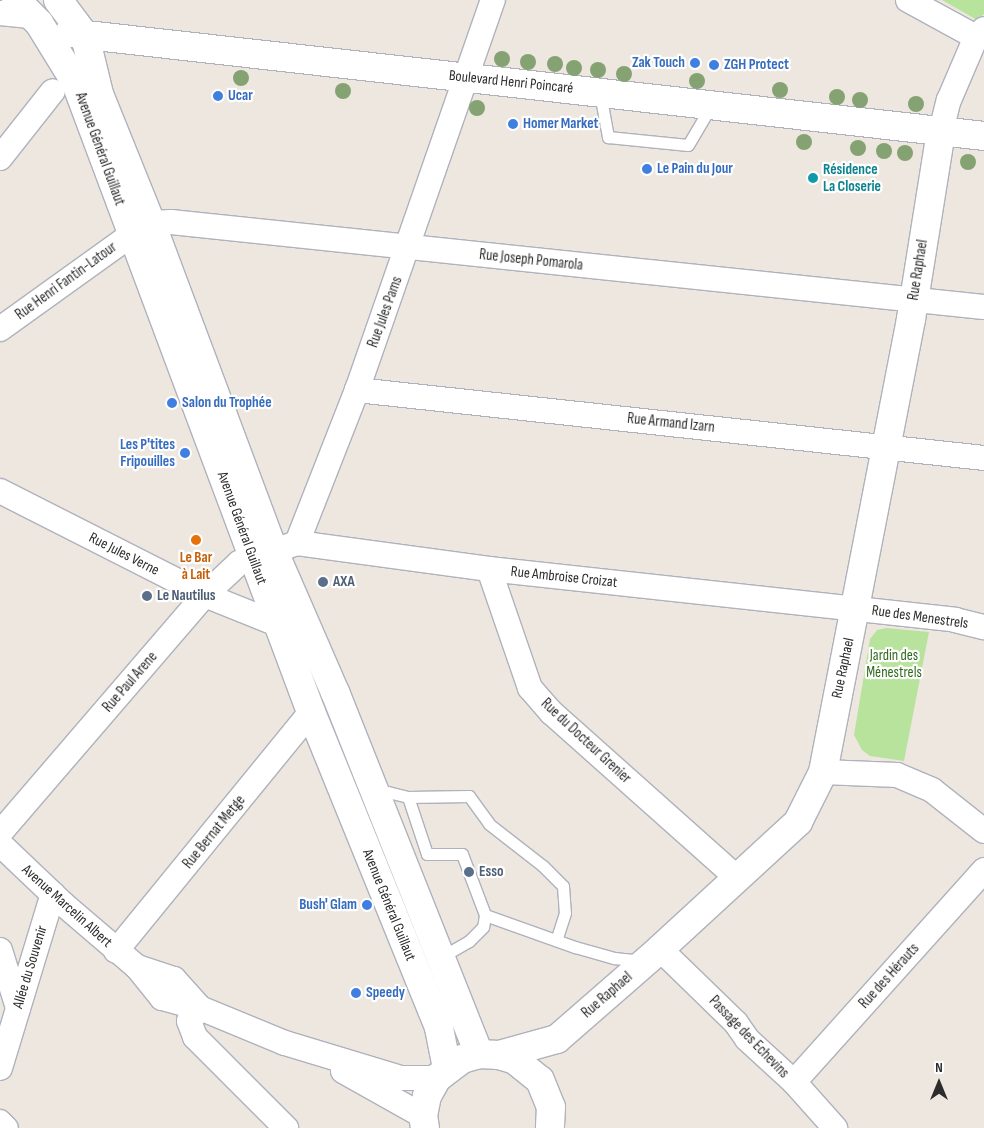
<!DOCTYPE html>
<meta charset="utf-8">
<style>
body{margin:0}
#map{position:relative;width:984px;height:1128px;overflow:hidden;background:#eee7df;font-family:"Sofia Sans Condensed",sans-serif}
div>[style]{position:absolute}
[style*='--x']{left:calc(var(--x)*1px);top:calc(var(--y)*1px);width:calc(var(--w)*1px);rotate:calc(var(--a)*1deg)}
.green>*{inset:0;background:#b7e39c}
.roads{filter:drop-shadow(1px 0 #afb2bc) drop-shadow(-1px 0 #afb2bc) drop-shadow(0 1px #afb2bc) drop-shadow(0 -1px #afb2bc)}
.service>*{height:11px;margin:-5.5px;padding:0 5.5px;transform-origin:5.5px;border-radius:5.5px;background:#fff}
.minor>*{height:24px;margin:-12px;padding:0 12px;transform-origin:12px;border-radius:12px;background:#fff}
.tertiary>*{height:28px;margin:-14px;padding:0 14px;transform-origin:14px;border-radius:14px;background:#fff}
.secondary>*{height:28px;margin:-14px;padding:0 14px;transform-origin:14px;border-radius:14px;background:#fff}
.trees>*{width:16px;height:16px;margin:-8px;border-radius:50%;background:#85a273}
.dots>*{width:14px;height:14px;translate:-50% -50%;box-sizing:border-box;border:2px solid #fff;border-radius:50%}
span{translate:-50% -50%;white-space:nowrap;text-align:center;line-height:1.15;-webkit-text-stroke:4.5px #fff;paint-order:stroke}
.shop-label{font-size:15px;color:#366cbe;font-weight:700}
.right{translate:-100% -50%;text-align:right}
.left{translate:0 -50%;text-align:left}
.street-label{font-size:15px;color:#2c2c2c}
.culture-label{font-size:15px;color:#0d838f;font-weight:700}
.food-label{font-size:15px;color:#c56008;font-weight:700}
.service-label{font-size:15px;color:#4e5e75;font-weight:700}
.park-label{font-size:15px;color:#2f6a1b}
.north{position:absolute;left:914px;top:1058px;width:50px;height:50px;-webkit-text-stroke:4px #fff;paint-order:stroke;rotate:0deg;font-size:14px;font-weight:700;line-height:20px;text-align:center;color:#2c2c2c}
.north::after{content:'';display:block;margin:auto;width:18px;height:22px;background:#2c2c2c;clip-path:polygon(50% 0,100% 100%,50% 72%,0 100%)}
</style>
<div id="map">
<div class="green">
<div style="clip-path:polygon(942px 0,984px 0,984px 14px,977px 20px)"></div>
<div style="clip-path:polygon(886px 628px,929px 632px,904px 761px,870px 756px,862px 750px,854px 735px,870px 639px,877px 630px)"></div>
</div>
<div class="roads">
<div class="service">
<div style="--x:600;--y:93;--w:45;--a:79.7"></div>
<div style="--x:608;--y:137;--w:80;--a:5.7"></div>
<div style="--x:688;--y:145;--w:45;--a:-59.5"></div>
<div style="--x:376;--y:789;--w:33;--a:14"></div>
<div style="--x:408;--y:797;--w:60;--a:71.6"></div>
<div style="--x:427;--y:854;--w:35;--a:0"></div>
<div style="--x:462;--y:854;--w:65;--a:69.3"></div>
<div style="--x:485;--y:915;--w:12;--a:99"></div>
<div style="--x:483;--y:927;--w:20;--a:135"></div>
<div style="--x:469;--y:941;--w:34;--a:150"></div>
<div style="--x:408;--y:797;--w:61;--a:-0.9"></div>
<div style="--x:469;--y:796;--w:34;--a:54"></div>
<div style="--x:489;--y:824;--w:68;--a:37.9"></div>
<div style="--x:543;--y:866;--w:28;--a:45"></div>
<div style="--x:563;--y:886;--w:27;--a:86"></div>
<div style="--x:565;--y:913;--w:28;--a:108"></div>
<div style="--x:485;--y:915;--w:96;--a:19.6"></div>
<div style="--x:575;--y:947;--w:41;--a:15.8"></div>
<div style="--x:614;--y:958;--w:27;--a:6"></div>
</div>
<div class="minor">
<div style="--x:908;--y:0;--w:77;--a:28.6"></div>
<div style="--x:0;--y:13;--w:30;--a:6"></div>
<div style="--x:941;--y:131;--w:32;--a:-76"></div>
<div style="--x:949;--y:100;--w:69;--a:-66.8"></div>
<div style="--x:976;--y:37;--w:11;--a:-45"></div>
<div style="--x:0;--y:158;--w:85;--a:-51.7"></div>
<div style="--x:151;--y:223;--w:20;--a:-3"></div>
<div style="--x:171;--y:222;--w:817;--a:5.97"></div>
<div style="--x:0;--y:329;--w:163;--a:-35.7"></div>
<div style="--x:357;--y:390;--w:631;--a:6.19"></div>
<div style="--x:0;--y:491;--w:230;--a:26.9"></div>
<div style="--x:205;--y:595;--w:78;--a:21.9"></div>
<div style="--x:297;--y:543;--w:164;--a:-68.6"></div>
<div style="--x:357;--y:390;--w:413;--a:-70.8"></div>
<div style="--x:489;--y:569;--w:126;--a:71"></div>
<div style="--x:530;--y:688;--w:33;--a:49"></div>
<div style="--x:552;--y:713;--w:246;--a:41.7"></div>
<div style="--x:823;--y:772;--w:74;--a:2.3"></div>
<div style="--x:897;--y:775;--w:38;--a:23"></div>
<div style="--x:932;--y:790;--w:66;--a:38.3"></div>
<div style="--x:0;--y:833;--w:314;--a:-49.3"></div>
<div style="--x:205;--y:595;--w:47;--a:-43.3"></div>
<div style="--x:239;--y:563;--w:61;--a:-19"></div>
<div style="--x:297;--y:543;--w:194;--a:7.7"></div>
<div style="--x:489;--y:569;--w:469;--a:6.2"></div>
<div style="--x:955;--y:620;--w:30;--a:14"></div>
<div style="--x:0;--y:844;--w:86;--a:43.6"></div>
<div style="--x:62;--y:903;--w:99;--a:40.5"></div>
<div style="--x:137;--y:967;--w:40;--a:51"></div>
<div style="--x:162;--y:998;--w:39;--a:15"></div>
<div style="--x:200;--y:1008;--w:92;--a:22.4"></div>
<div style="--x:285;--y:1043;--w:121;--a:16.8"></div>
<div style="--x:401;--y:1078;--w:36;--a:0"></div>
<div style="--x:660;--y:949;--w:106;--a:44.2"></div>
<div style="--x:736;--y:1023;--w:19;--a:55"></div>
<div style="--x:747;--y:1039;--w:64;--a:42.5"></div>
<div style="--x:794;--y:1082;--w:62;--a:48.3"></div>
<div style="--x:0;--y:950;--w:61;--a:72.8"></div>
<div style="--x:116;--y:951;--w:308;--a:-50.8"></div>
<div style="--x:137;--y:967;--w:39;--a:18"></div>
<div style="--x:174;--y:979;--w:39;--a:48"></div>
<div style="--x:200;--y:1008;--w:17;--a:130"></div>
<div style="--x:189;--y:1021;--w:17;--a:69"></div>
<div style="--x:195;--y:1037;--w:129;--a:45"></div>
<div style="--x:0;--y:1068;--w:182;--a:-73.1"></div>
<div style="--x:343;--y:1071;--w:92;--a:29.4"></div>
<div style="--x:794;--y:1082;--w:285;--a:-48.1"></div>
<div style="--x:0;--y:1122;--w:8;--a:45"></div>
</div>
<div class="tertiary">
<div style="--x:499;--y:1055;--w:60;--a:-15.4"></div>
<div style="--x:557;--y:1039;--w:137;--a:-41.1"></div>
<div style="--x:660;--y:949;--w:188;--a:-42.6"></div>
<div style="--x:798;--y:822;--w:56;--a:-63.4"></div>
<div style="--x:823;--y:772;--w:461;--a:-79"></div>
<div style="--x:911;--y:319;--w:190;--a:-80.9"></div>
</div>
<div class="secondary">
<div style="--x:16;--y:0;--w:33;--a:45"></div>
<div style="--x:39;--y:23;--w:70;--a:58.3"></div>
<div style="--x:76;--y:83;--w:671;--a:69.51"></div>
<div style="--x:311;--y:712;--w:341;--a:67.9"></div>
<div style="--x:439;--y:1028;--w:41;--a:78.7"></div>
<div style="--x:58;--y:0;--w:45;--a:53.1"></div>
<div style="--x:85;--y:36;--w:60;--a:76.4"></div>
<div style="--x:99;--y:94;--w:139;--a:68"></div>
<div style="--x:151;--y:223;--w:351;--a:69.5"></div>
<div style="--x:274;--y:552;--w:153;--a:66.5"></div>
<div style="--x:335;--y:692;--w:390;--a:68.3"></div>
<div style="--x:69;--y:33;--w:921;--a:6.42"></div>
<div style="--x:425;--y:1128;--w:12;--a:-99"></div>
<div style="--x:423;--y:1116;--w:20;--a:-79"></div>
<div style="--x:427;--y:1096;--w:21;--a:-61"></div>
<div style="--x:437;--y:1078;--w:31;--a:-37"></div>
<div style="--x:462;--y:1059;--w:18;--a:-16"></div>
<div style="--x:479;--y:1054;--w:20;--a:3"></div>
<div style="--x:499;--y:1055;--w:17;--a:17"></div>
<div style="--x:515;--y:1060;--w:32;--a:39"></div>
<div style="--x:540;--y:1080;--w:29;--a:68"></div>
<div style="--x:551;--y:1107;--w:21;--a:93"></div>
</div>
</div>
<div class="trees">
<div style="left:502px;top:59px"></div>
<div style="left:528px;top:62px"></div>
<div style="left:555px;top:64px"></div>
<div style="left:574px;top:68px"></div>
<div style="left:598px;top:70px"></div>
<div style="left:624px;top:74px"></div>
<div style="left:241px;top:78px"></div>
<div style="left:697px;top:81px"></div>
<div style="left:780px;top:90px"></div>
<div style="left:343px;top:91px"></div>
<div style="left:837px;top:97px"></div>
<div style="left:860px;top:100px"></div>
<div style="left:916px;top:104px"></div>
<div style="left:477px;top:108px"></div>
<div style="left:804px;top:142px"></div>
<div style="left:858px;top:148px"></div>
<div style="left:884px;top:151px"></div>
<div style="left:905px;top:153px"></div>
<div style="left:968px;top:162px"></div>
</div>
<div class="dots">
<div style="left:695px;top:63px;background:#3f7fe0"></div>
<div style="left:714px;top:65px;background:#3f7fe0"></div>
<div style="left:218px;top:96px;background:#3f7fe0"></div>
<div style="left:513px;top:124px;background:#3f7fe0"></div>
<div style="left:647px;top:169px;background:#3f7fe0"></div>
<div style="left:813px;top:178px;background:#0f9aa8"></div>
<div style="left:172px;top:403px;background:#3f7fe0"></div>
<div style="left:185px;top:453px;background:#3f7fe0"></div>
<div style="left:196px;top:540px;background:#e8710a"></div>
<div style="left:323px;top:582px;background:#5c6f8a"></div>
<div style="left:147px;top:596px;background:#5c6f8a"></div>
<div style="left:469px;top:872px;background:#5c6f8a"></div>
<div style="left:367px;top:905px;background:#3f7fe0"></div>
<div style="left:356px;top:993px;background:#3f7fe0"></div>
</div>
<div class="shop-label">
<span class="right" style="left:685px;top:63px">Zak Touch</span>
<span class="left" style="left:724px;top:65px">ZGH Protect</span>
<span class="left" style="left:228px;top:96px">Ucar</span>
<span class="left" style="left:523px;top:124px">Homer Market</span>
<span class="left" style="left:657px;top:169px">Le Pain du Jour</span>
<span class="left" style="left:182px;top:403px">Salon du Trophée</span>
<span class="right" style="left:175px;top:453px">Les P'tites<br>Fripouilles</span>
<span class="right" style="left:357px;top:905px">Bush' Glam</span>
<span class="left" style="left:366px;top:993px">Speedy</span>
</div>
<div class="street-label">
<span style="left:511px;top:82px;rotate:6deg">Boulevard Henri Poincaré</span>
<span style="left:100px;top:149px;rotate:70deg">Avenue Général Guillaut</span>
<span style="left:531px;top:260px;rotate:6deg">Rue Joseph Pomarola</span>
<span style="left:918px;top:270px;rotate:-81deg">Rue Raphael</span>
<span style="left:66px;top:281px;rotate:-36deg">Rue Henri Fantin-Latour</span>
<span style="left:385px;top:312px;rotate:-70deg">Rue Jules Pams</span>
<span style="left:671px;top:423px;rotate:6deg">Rue Armand Izarn</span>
<span style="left:242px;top:528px;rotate:70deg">Avenue Général Guillaut</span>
<span style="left:124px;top:554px;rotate:27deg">Rue Jules Verne</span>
<span style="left:564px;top:577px;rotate:6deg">Rue Ambroise Croizat</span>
<span style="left:920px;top:617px;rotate:8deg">Rue des Menestrels</span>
<span style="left:843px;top:668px;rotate:-78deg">Rue Raphael</span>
<span style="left:130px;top:682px;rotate:-49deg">Rue Paul Arene</span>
<span style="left:586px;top:741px;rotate:43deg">Rue du Docteur Grenier</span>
<span style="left:214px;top:832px;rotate:-51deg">Rue Bernat Metge</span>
<span style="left:389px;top:905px;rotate:68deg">Avenue Général Guillaut</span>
<span style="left:67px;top:906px;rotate:42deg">Avenue Marcelin Albert</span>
<span style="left:30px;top:967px;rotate:-73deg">Allée du Souvenir</span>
<span style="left:889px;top:976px;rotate:-48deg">Rue des Hérauts</span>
<span style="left:607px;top:995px;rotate:-41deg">Rue Raphael</span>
<span style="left:749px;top:1037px;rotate:46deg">Passage des Echevins</span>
</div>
<div class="culture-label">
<span class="left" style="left:823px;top:178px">Résidence<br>La Closerie</span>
</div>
<div class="food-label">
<span style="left:196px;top:566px">Le Bar<br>à Lait</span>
</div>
<div class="service-label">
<span class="left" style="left:333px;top:582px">AXA</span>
<span class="left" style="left:157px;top:596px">Le Nautilus</span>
<span class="left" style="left:479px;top:872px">Esso</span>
</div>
<div class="park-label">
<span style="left:894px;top:664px">Jardin des<br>Ménestrels</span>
</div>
<div class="north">N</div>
</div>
